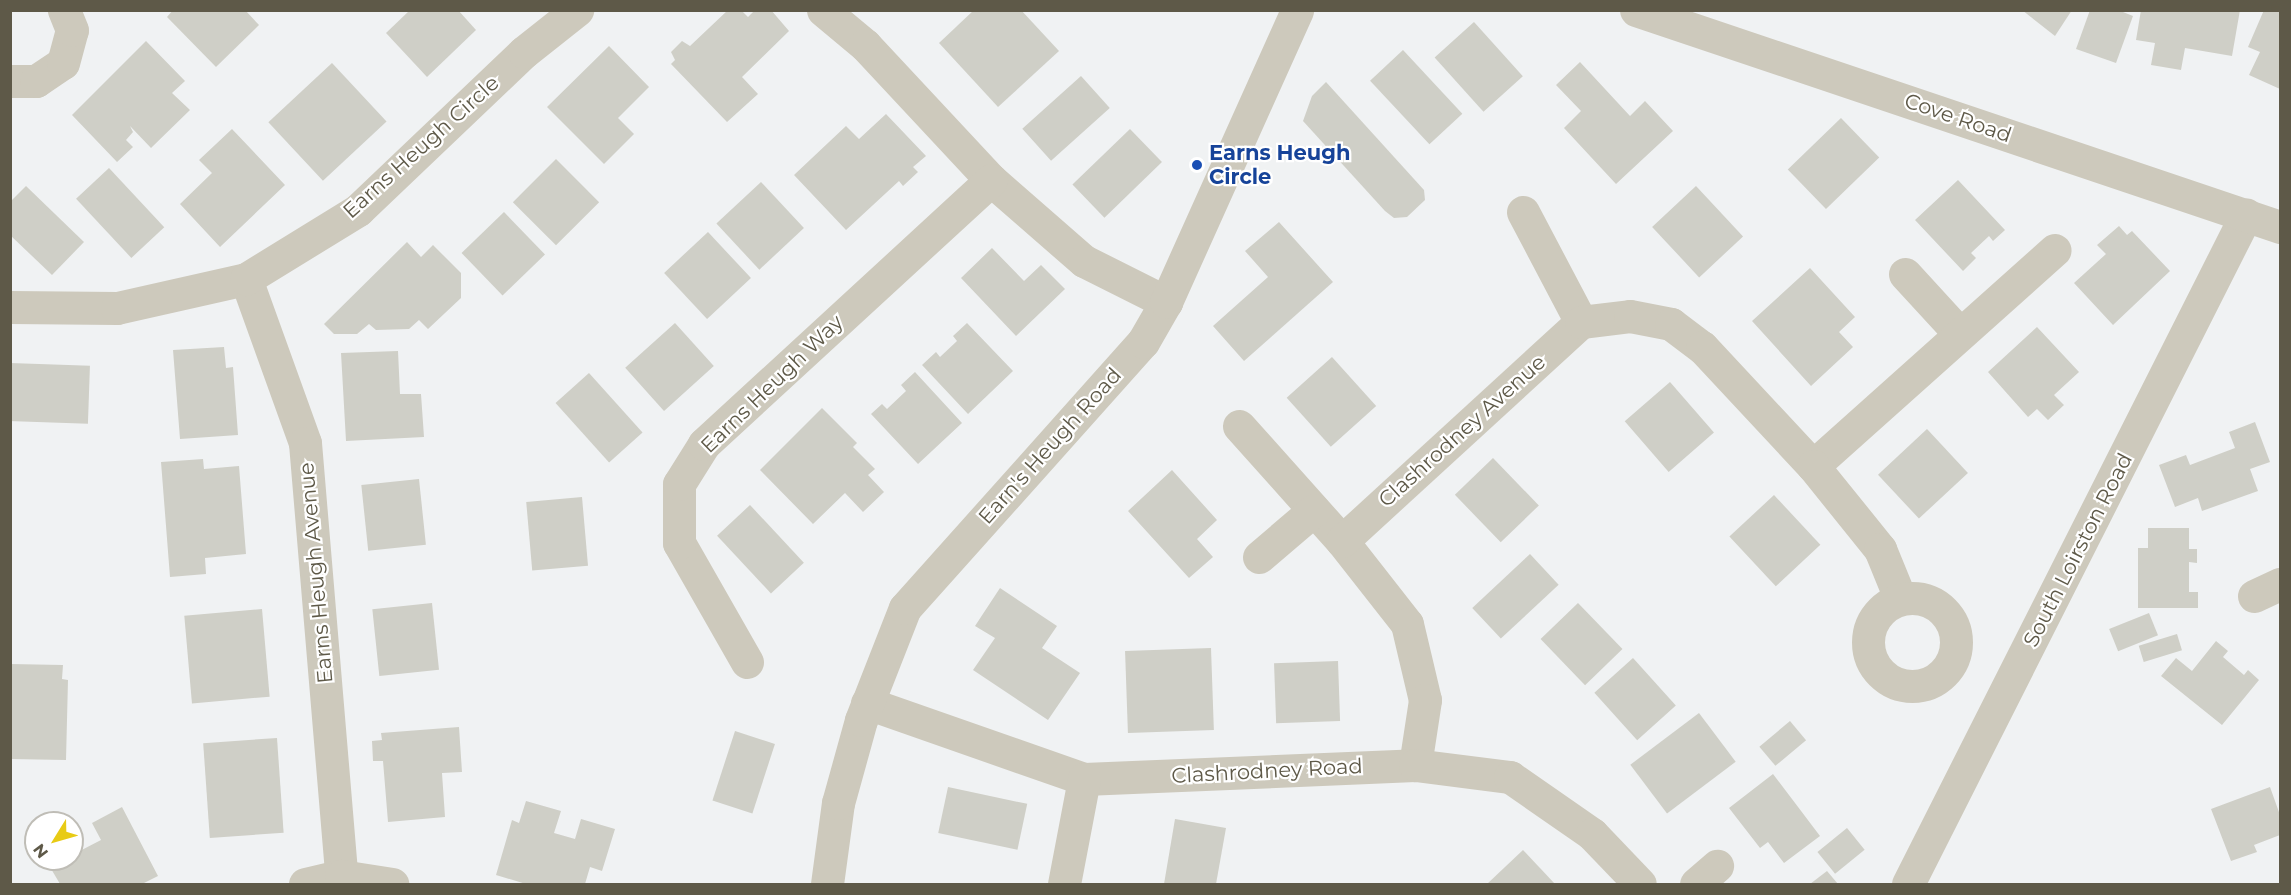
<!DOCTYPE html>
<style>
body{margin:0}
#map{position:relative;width:2291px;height:895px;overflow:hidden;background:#f0f2f3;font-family:Montserrat,sans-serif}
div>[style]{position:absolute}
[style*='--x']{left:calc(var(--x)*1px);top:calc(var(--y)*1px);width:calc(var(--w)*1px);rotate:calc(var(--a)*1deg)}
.building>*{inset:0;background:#cfcfc7;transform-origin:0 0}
.minor>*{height:33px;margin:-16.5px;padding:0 16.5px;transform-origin:16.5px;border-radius:16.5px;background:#cdc9bc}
.minor>.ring{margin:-16.5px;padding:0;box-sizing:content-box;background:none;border:33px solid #cdc9bc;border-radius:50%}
.tertiary>*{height:33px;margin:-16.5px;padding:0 16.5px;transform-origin:16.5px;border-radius:16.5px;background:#cdc9bc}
.dots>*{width:16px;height:16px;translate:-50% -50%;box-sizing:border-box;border:3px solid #fff;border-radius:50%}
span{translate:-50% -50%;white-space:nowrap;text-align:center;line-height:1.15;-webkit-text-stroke:4.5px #fff;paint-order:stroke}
.street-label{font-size:21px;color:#5e5948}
.transit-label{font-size:21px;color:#164399;font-weight:700}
.left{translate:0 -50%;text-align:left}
.frame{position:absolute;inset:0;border:12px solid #5e5948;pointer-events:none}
.north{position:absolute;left:24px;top:811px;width:60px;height:60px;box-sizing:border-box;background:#fff;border:2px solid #bfbdb6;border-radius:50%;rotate:233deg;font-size:16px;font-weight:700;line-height:24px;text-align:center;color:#5e5948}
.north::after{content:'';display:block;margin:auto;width:21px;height:27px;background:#e8cb15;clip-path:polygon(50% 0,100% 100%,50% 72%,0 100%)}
</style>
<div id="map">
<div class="building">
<div style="clip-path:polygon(173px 10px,245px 10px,259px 25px,216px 67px,167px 17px)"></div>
<div style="clip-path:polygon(410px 10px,458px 10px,476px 30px,427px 77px,386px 33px)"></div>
<div style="clip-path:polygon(728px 10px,741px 10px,748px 17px,755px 10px,771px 10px,789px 31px,742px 77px,758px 94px,727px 122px,671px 64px,675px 60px,671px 52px,682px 41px,690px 46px)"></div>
<div style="clip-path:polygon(974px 10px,1021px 10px,1059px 51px,998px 107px,939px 43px)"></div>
<div style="clip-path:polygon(2022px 10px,2072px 10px,2055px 36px)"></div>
<div style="clip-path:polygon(2090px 10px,2118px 10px,2133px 16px,2116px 63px,2076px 49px)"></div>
<div style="clip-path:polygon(2141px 10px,2240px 10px,2232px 56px,2185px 48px,2181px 70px,2151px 65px,2155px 43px,2136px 40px)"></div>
<div style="clip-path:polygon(2264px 10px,2280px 10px,2280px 89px,2249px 75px,2260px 52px,2248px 47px)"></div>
<div style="left:1474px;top:22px;width:73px;height:53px;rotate:48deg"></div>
<div style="clip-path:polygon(146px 41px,185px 81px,172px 93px,190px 110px,151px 148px,130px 126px,133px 132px,126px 140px,133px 147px,117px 162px,72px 115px)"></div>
<div style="clip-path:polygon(609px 46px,649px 87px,618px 118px,634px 134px,604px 164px,547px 107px)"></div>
<div style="left:1403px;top:50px;width:87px;height:45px;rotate:47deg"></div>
<div style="clip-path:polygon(1580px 62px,1630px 116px,1645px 101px,1673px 131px,1616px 184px,1564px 128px,1581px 111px,1556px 85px)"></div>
<div style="left:332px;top:63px;width:80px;height:87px;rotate:47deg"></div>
<div style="left:1081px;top:76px;width:43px;height:79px;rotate:48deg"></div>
<div style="clip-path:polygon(1326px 82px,1424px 190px,1425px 200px,1407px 217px,1394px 218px,1385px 211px,1303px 121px,1312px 96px)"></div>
<div style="clip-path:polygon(886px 114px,926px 156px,913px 167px,918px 172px,903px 186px,899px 181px,846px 230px,794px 175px,846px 126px,859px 139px)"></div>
<div style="left:1841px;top:118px;width:55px;height:74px;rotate:46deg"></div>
<div style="clip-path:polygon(232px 129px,285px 185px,220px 247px,180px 204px,212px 173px,199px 160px)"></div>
<div style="left:1130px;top:129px;width:46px;height:80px;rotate:46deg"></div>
<div style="left:556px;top:159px;width:61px;height:61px;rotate:45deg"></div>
<div style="left:109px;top:168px;width:81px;height:45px;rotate:47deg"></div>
<div style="clip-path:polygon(1958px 180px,2005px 230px,1993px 241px,1989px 236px,1971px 253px,1976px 258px,1963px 271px,1915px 220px)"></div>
<div style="left:761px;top:182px;width:63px;height:61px;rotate:47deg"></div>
<div style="clip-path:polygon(26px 186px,84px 242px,52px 275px,10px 235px,10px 202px)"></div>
<div style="left:1696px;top:186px;width:69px;height:60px;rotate:47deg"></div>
<div style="left:504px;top:212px;width:59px;height:59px;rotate:46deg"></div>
<div style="clip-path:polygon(1279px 222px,1333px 282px,1244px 361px,1213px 326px,1268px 277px,1245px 251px)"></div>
<div style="clip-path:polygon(2119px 226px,2127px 235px,2132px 231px,2170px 271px,2113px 325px,2074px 283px,2106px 254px,2097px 245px)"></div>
<div style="left:708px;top:232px;width:63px;height:60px;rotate:47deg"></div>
<div style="clip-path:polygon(407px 242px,421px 257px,433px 245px,461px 273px,461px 298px,428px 329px,419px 320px,409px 329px,376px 330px,369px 324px,357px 334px,334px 334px,324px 324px)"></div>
<div style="clip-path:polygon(992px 248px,1024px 281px,1041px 265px,1065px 289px,1016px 336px,961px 278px)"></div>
<div style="clip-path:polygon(1810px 268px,1855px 317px,1839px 332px,1853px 347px,1811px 386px,1752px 321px)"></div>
<div style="left:675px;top:323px;width:58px;height:67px;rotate:48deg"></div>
<div style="clip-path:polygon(967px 323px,1013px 371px,968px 414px,922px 365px,936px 352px,940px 357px,957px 341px,953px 336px)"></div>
<div style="clip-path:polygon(2037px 327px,2079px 372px,2054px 395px,2064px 405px,2048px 420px,2037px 409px,2028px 417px,1988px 372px)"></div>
<div style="clip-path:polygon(224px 347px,226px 368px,233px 367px,238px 435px,180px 439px,173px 350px)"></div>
<div style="clip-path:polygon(398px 351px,400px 394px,421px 394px,424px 437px,346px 441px,341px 353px)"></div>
<div style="left:1332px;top:357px;width:66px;height:61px;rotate:48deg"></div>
<div style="left:10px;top:363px;width:80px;height:58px;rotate:2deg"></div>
<div style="clip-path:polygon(915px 372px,962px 423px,918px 464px,871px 414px,882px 404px,887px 409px,906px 391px,901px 385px)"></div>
<div style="left:589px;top:373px;width:80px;height:45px;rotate:48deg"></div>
<div style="left:1670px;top:382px;width:67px;height:60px;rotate:49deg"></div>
<div style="clip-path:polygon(822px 408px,857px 443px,853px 447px,875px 469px,868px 475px,884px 492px,863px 512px,845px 493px,813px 524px,760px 470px)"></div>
<div style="clip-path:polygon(2255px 422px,2270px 462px,2250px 469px,2258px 491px,2202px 511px,2198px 498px,2175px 507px,2159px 465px,2186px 455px,2190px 465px,2235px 448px,2229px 432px)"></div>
<div style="left:1927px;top:429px;width:60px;height:67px;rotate:47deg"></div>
<div style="left:1493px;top:458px;width:66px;height:53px;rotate:46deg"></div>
<div style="clip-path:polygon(203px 459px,204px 469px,239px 466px,246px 554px,205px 558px,206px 574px,170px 577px,161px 462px)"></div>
<div style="clip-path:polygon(1172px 470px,1217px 520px,1197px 539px,1213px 557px,1189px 578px,1128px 511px)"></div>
<div style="left:419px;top:479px;width:66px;height:58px;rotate:84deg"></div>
<div style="left:1774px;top:495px;width:68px;height:61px;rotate:47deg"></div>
<div style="left:582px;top:497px;width:69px;height:56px;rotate:85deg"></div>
<div style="left:750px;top:505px;width:79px;height:45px;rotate:47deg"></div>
<div style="clip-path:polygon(2148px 528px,2189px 528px,2189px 549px,2197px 549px,2197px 563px,2189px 562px,2189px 592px,2198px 592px,2198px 608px,2138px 608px,2138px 548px,2148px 548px)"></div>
<div style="left:1530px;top:554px;width:42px;height:79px;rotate:47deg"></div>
<div style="clip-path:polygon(1000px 588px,1057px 626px,1042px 648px,1080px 673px,1048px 720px,973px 670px,995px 638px,975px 626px)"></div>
<div style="left:432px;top:603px;width:67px;height:60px;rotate:84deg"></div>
<div style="left:1578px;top:603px;width:64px;height:52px;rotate:46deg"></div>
<div style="left:262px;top:609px;width:88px;height:78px;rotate:85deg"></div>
<div style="left:2149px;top:613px;width:24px;height:43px;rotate:68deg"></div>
<div style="left:2177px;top:634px;width:17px;height:40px;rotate:73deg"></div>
<div style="clip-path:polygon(2216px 641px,2228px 651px,2223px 657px,2244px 675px,2248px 670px,2259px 680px,2222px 725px,2161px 676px,2176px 658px,2192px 671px)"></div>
<div style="left:1211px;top:648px;width:82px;height:86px;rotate:88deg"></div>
<div style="left:1633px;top:658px;width:64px;height:52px;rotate:48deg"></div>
<div style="left:1338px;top:661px;width:60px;height:64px;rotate:88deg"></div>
<div style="clip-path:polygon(10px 664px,63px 665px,62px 679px,68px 680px,66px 760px,10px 759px)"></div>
<div style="left:1699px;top:713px;width:61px;height:86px;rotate:53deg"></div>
<div style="left:1790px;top:721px;width:25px;height:40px;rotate:50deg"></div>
<div style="clip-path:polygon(459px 727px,462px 772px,442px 773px,445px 817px,388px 822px,383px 761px,373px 761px,372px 741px,382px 740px,381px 733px)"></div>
<div style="left:735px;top:731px;width:42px;height:73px;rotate:18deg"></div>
<div style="left:277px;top:738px;width:95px;height:74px;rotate:86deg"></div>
<div style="clip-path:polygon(1773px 774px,1820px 836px,1784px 863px,1768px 842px,1760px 848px,1729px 808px)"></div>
<div style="left:948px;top:787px;width:81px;height:47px;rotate:12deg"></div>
<div style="clip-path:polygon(2270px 787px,2280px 815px,2280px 835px,2254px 845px,2257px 852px,2231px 861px,2211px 809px)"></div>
<div style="clip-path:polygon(526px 801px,561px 811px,554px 833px,575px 839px,581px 819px,615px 829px,602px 871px,590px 867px,585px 884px,526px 884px,496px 875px,512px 820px,519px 823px)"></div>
<div style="clip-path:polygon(122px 807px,158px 876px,142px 884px,60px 884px,50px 867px,72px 859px,72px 855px,101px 840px,92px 823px)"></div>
<div style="clip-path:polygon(1175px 819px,1226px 828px,1216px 884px,1164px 884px)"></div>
<div style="left:1847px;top:828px;width:28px;height:38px;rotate:51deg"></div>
<div style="clip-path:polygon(1523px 850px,1555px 884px,1487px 884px)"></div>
<div style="clip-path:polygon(1827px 871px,1838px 884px,1810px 884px)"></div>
</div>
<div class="minor">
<div style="--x:823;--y:10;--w:55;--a:39.8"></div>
<div style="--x:865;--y:45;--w:185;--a:47"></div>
<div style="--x:991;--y:180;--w:123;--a:41.1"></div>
<div style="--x:1084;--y:261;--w:92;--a:26.6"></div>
<div style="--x:10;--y:81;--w:26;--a:0"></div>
<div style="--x:36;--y:81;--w:32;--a:-34"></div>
<div style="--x:63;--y:63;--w:34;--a:-75"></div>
<div style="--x:72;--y:30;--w:22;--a:-112"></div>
<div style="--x:1523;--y:212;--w:124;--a:62.2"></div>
<div style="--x:1905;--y:274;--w:81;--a:47.5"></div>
<div style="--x:246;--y:279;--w:174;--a:70.2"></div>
<div style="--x:305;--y:443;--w:434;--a:85.2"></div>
<div style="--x:10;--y:307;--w:107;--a:0.5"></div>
<div style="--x:117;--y:308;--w:132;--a:-12.7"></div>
<div style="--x:246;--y:279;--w:132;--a:-31.6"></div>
<div style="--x:358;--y:210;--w:229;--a:-43.6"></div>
<div style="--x:524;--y:52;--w:68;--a:-38.4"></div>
<div style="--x:1239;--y:426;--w:154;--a:48.2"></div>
<div style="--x:1342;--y:541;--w:105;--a:51.9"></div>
<div style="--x:1407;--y:624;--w:78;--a:76.7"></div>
<div style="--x:1425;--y:700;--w:66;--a:98.7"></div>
<div style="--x:1813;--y:466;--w:324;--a:-41.8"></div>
<div style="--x:1342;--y:541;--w:324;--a:-42.5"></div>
<div style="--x:1581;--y:322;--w:49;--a:-7"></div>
<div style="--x:1630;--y:316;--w:42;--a:11"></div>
<div style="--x:1671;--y:324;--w:39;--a:37"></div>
<div style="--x:1702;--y:347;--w:163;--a:47"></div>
<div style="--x:1813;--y:466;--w:107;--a:51.1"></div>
<div style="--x:1880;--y:549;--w:53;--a:67.8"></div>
<div style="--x:1259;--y:557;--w:72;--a:-40.5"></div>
<div style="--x:2254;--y:596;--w:29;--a:-25"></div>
<div class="ring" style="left:1868px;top:598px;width:55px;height:55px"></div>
<div style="--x:747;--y:662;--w:137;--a:-119.7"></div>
<div style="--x:679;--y:543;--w:59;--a:-90"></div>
<div style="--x:679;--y:484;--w:47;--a:-58"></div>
<div style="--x:704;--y:444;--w:390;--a:-42.6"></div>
<div style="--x:867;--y:703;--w:230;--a:19.3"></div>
<div style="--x:1084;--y:779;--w:331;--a:-2.4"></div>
<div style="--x:1415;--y:765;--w:96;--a:7.2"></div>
<div style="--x:1510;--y:777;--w:100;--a:34.8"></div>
<div style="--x:1592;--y:834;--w:69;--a:46.2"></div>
<div style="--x:305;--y:884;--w:37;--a:-13"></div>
<div style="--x:341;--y:876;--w:52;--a:8.9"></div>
<div style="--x:1064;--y:884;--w:107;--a:-79.2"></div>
<div style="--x:1696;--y:884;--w:28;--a:-41"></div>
<div style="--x:1908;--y:884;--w:750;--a:-63.2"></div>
</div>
<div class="tertiary">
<div style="--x:1636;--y:10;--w:680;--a:18.62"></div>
<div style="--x:827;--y:884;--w:82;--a:-82.3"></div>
<div style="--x:838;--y:803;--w:86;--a:-74.5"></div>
<div style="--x:861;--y:720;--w:120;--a:-68.6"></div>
<div style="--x:905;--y:608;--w:357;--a:-48.2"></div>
<div style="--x:1143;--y:342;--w:46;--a:-60.1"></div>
<div style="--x:1166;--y:302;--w:320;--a:-65.8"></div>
</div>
<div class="dots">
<div style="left:1197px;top:165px;background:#1a4fb4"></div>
</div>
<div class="street-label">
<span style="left:1958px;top:118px;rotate:19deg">Cove Road</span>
<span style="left:421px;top:147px;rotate:-42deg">Earns Heugh Circle</span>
<span style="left:772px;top:384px;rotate:-44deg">Earns Heugh Way</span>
<span style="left:1462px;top:431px;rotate:-42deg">Clashrodney Avenue</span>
<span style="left:1050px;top:446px;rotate:-48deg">Earn's Heugh Road</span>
<span style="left:2078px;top:550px;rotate:-63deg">South Loirston Road</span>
<span style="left:316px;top:573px;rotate:-95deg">Earns Heugh Avenue</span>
<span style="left:1267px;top:771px;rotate:-3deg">Clashrodney Road</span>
</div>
<div class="transit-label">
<span class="left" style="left:1209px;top:165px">Earns Heugh<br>Circle</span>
</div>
<div class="frame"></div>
<div class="north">N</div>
</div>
